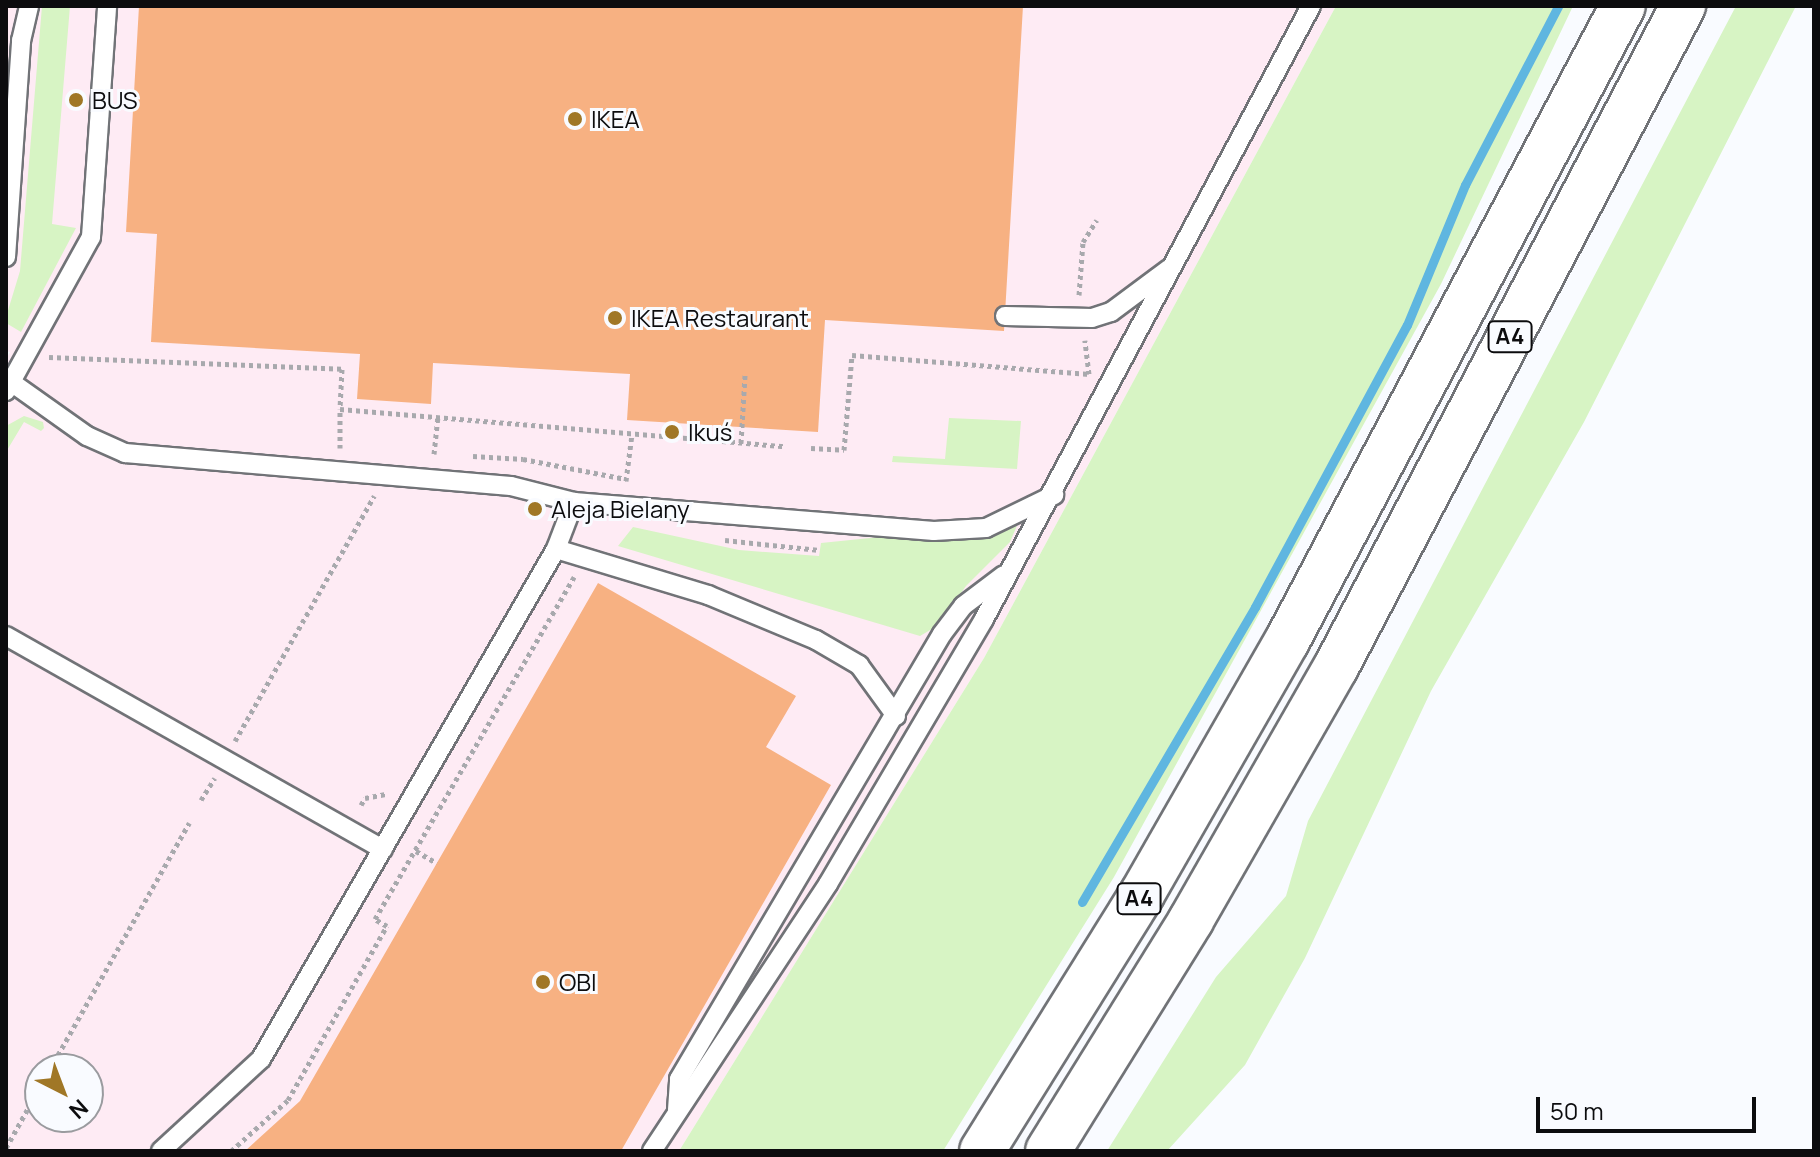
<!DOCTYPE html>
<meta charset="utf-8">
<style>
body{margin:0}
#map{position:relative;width:1820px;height:1157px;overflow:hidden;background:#f9fbff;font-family:Manrope,sans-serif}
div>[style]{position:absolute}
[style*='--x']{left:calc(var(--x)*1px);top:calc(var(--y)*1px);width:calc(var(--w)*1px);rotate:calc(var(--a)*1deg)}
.commercial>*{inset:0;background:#feebf4}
.green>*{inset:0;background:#d7f4c4}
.stream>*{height:9px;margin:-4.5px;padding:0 4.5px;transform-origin:4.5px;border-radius:4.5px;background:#5fb6e0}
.building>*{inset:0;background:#f7b182}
.path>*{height:5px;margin-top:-2.5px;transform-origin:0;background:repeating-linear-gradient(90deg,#a8a9ad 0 4px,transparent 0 8px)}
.roads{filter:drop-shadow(2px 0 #717377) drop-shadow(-2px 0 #717377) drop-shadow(0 2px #717377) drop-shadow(0 -2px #717377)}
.service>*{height:18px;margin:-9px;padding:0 9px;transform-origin:9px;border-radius:9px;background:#fff}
.motorway>*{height:44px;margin:-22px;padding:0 22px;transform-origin:22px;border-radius:22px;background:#fff}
.dots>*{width:22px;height:22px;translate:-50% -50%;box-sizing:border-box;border:4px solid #f9fbff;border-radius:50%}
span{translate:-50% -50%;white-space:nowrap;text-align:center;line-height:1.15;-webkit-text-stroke:6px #f9fbff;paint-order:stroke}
.shield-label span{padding:2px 6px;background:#f9fbff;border:2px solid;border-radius:6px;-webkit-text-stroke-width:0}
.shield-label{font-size:22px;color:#0c0c0e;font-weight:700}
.poi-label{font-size:24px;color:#0c0c0e}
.left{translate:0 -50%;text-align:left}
.frame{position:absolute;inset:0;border:8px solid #0c0c0e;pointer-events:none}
.north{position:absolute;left:24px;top:1053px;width:80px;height:80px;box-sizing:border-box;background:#f9fbff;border:2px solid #9a9b9f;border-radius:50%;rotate:138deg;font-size:22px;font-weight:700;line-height:32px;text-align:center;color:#0c0c0e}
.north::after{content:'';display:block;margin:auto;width:28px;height:36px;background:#a07726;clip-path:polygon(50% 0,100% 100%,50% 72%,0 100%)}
.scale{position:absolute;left:1536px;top:1097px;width:220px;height:36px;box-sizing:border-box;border:4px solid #0c0c0e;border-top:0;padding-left:10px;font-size:24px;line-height:28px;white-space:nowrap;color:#0c0c0e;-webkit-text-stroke:6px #f9fbff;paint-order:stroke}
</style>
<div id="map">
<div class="commercial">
<div style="clip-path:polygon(evenodd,6px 6px,1336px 6px,984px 658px,679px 1151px,6px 1151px,6px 359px,10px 352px,6px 351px,6px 6px,40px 1069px,88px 1069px,88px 1117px,40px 1117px,40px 1069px)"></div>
</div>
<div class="green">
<div style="clip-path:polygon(42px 6px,70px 6px,52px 224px,76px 228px,21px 332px,6px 323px,6px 317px,20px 271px)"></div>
<div style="clip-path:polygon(1336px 6px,1573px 6px,1441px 284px,1114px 877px,943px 1151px,679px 1151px,984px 658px)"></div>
<div style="clip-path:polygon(1736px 6px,1796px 6px,1584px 422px,1431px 691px,1305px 958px,1245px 1065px,1167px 1151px,1107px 1151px,1216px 977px,1286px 896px,1308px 821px)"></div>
<div style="clip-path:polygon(24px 416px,43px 422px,44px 428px,41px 431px,24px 422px,6px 452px,6px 426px)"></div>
<div style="clip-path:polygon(949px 418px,1021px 421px,1017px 469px,892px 462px,893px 456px,945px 459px)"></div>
<div style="clip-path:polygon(1019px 521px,1010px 542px,966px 586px,937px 626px,920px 636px,618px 546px,633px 527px,739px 550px,819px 556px,821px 543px,890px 536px,972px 540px)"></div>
</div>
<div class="stream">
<div style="--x:1082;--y:902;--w:342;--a:-59.6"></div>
<div style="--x:1255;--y:607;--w:320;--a:-61.7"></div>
<div style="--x:1407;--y:325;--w:152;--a:-67.5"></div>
<div style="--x:1465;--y:185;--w:202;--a:-62.5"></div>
</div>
<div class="building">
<div style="clip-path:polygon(139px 6px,1023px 6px,1004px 331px,825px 320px,818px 432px,627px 420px,630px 374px,433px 363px,431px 404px,357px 399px,360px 354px,151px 342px,157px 234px,126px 232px)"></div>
<div style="clip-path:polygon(598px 583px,796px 696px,766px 747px,831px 785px,621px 1151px,245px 1151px,300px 1101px)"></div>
</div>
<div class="path">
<div style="--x:1079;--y:295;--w:53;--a:-85.7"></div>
<div style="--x:1083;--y:242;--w:26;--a:-58"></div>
<div style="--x:49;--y:357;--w:293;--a:2.3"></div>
<div style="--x:342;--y:369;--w:40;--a:92.9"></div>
<div style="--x:340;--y:409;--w:446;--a:4.8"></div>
<div style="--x:741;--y:443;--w:68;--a:-86.6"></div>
<div style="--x:340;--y:448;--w:39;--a:-90"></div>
<div style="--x:811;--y:448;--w:33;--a:3"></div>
<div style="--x:844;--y:450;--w:95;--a:-85.2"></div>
<div style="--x:852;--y:355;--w:238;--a:4.6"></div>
<div style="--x:1089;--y:374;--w:34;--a:-97"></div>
<div style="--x:434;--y:454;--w:36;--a:-84"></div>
<div style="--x:473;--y:456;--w:50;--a:3.4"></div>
<div style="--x:523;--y:459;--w:105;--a:11"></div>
<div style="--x:626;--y:481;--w:47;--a:-82.7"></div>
<div style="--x:725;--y:540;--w:95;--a:6.1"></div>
<div style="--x:235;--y:741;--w:282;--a:-60.4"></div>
<div style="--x:201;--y:800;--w:26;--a:-58"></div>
<div style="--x:361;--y:805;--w:8;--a:-60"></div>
<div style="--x:365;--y:798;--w:21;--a:-11"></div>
<div style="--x:416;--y:851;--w:24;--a:30"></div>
<div style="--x:50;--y:1069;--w:283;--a:-60.5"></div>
<div style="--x:6;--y:1148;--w:70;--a:-60.9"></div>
<div style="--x:231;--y:1151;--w:76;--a:-41.8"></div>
<div style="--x:288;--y:1100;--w:200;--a:-60.4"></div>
<div style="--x:387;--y:926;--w:14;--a:-150"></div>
<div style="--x:375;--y:919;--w:396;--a:-59.8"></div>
</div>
<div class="roads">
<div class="service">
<div style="--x:6;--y:257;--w:217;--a:-86"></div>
<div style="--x:21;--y:41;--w:36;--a:-77"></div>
<div style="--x:1005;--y:316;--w:87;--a:1.3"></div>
<div style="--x:1092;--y:318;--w:20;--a:-18"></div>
<div style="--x:1111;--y:312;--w:72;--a:-36.6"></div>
<div style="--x:11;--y:382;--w:93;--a:35.4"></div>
<div style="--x:87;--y:436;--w:42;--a:24.1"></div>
<div style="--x:125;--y:453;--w:387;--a:4.9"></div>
<div style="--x:511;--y:486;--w:65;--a:14.3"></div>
<div style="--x:574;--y:502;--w:50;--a:111"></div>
<div style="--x:556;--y:549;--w:589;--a:120.05"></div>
<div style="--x:261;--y:1059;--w:136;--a:137.4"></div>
<div style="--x:6;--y:391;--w:176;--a:-61.1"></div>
<div style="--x:91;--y:237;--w:232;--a:-86"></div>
<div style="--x:574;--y:502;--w:361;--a:4.6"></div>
<div style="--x:934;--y:531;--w:52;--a:-3.3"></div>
<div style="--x:986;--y:528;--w:76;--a:-25.9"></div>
<div style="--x:556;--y:549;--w:159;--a:16.8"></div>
<div style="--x:708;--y:595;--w:117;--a:22.6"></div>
<div style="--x:816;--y:640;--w:50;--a:30.2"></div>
<div style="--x:859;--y:665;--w:63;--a:54"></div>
<div style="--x:6;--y:636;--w:433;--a:29.5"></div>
<div style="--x:677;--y:1110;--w:31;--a:-86"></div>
<div style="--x:679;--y:1079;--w:517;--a:-59.42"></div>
<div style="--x:942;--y:634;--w:35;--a:-53"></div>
<div style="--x:963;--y:606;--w:51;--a:-37.1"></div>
<div style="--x:652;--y:1151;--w:320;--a:-56.6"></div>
<div style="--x:828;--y:884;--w:308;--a:-59.5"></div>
<div style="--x:984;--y:619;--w:695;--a:-61.92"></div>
</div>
<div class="motorway">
<div style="--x:982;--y:1151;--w:303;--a:-58.1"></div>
<div style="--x:1142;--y:894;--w:292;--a:-60.2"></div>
<div style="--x:1287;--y:641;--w:718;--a:-62.12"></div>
<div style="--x:1048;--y:1151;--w:272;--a:-58.2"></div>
<div style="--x:1191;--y:920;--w:292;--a:-60.2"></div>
<div style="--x:1336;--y:667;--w:747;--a:-62.3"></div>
</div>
</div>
<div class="dots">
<div style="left:76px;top:100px;background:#a07726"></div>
<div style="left:575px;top:119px;background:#a07726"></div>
<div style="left:615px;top:318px;background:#a07726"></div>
<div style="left:672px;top:432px;background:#a07726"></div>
<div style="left:535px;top:509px;background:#a07726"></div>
<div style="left:543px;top:982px;background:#a07726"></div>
</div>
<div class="shield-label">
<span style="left:1510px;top:337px">A4</span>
<span style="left:1139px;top:899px">A4</span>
</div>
<div class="poi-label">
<span class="left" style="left:92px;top:100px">BUS</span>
<span class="left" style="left:591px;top:119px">IKEA</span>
<span class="left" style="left:631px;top:318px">IKEA Restaurant</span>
<span class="left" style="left:688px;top:432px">Ikuś</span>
<span class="left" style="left:551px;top:509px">Aleja Bielany</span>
<span class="left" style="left:559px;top:982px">OBI</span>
</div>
<div class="frame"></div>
<div class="north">N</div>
<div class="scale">50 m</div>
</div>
